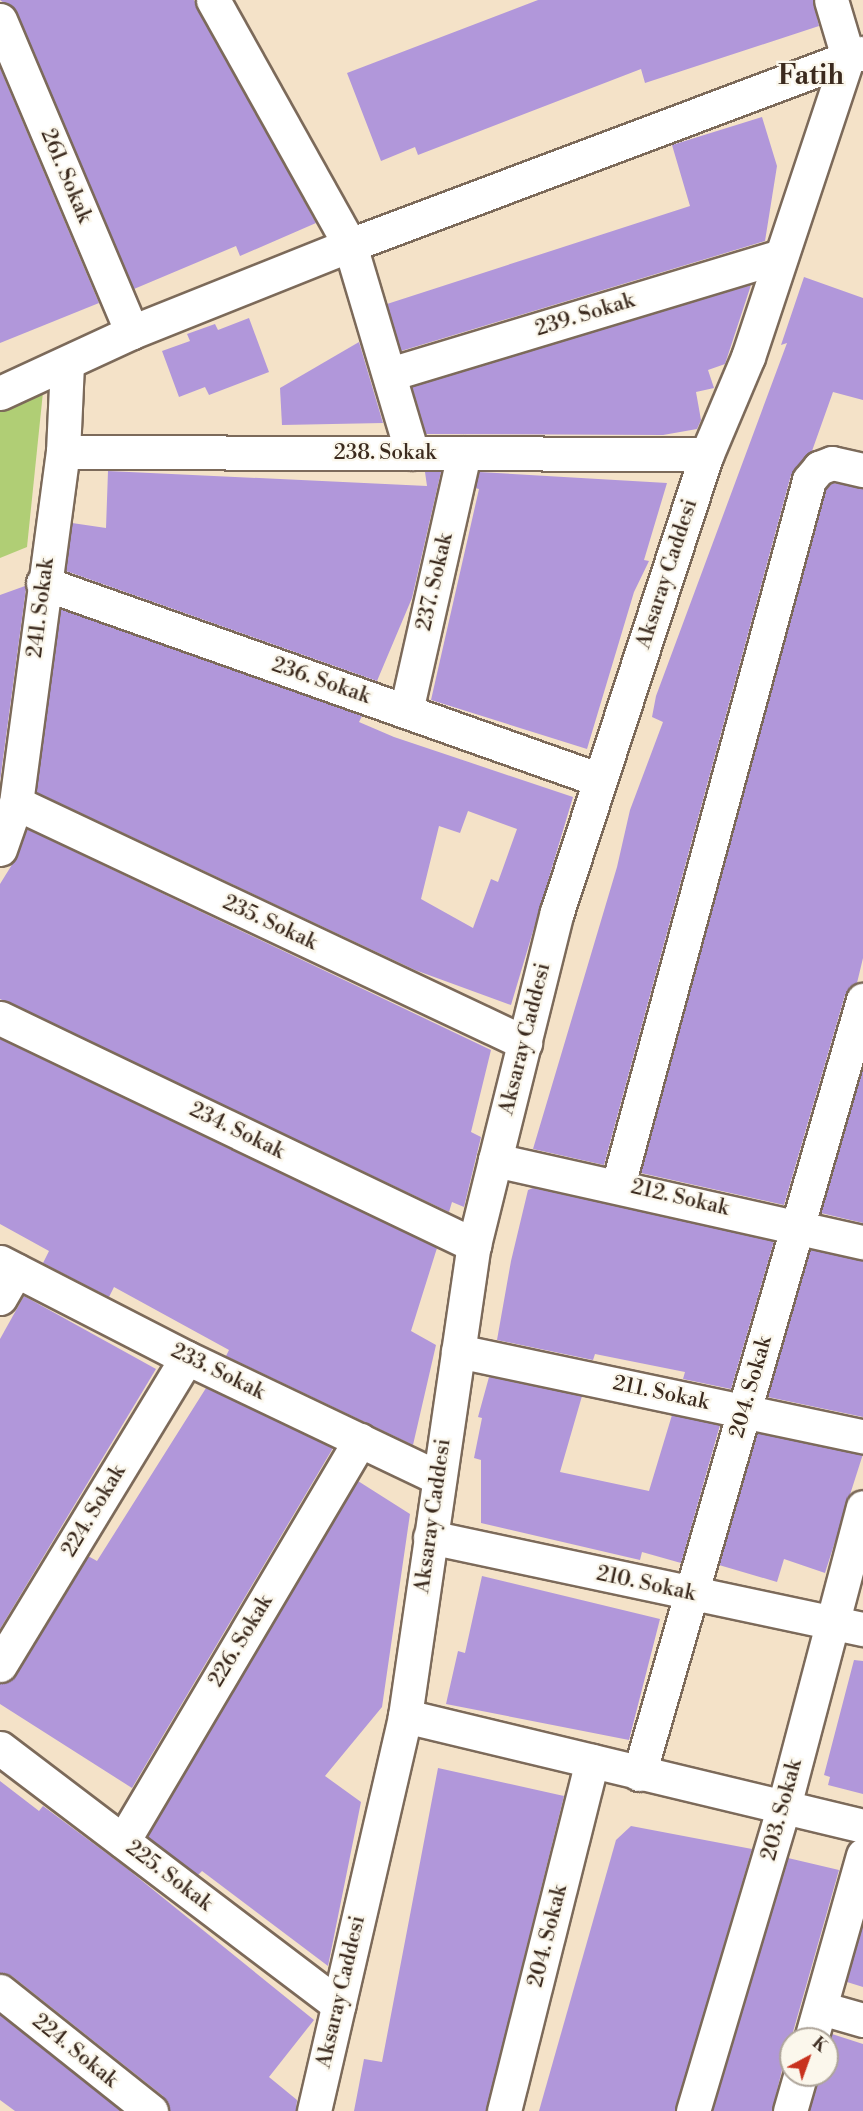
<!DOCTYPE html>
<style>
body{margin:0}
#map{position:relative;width:863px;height:2111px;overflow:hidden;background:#f4e2c8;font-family:"Libre Bodoni",serif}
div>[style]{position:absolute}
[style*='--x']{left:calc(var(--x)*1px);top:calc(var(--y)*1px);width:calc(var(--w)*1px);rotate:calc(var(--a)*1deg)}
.green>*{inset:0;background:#b0ce75}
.building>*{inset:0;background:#b197da}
.roads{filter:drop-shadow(2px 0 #7c6a5a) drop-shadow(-2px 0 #7c6a5a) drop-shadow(0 2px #7c6a5a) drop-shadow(0 -2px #7c6a5a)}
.minor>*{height:33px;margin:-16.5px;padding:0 16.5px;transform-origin:16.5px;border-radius:16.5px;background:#fff}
span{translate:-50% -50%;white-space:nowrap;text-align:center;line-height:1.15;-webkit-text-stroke:4.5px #fbf7ec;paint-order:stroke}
.street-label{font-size:21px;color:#3b2a1e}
.district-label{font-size:27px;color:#3b2a1e;font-weight:700}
.north{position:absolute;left:779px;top:2027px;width:60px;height:60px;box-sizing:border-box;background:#fbf7ec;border:2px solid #aea59a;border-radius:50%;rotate:41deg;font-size:16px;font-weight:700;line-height:24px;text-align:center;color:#3b2a1e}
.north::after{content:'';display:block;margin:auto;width:21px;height:27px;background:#c8321e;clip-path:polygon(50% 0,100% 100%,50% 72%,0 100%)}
</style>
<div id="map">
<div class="green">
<div style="clip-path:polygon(43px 392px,27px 547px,0 558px,0 408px)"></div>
</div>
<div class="building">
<div style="clip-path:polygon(0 0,194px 0,316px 223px,240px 256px,236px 246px,134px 289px,17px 13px)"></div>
<div style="clip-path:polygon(538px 0,813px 0,819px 26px,645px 83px,641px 69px,418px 155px,415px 147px,381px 161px,347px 73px)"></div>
<div style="clip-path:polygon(0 68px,99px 303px,0 343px)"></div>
<div style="clip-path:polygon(762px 117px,777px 166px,765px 241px,401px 351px,387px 304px,690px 206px,672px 145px)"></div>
<div style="clip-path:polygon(804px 277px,863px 298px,863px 400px,833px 392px,812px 451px,791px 475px,604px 1165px,533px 1149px,617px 867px,630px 810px,663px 722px,652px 717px,656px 696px,787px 343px,781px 345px)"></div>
<div style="clip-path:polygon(751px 285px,725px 364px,708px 370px,714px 388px,696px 392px,701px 420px,697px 429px,663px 435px,426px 434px,412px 387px)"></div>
<div style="clip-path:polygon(249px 318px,269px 372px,209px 395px,205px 387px,179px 397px,162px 351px,190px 341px,187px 334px,215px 324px,218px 330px)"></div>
<div style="clip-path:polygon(359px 342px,383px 423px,282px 425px,280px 388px)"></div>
<div style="clip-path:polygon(108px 471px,427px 486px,425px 472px,441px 472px,412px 598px,377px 681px,66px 571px,72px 523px,106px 528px)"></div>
<div style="clip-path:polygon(479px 472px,667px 483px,644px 560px,649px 561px,634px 592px,587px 749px,431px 700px,479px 489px,475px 488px)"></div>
<div style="clip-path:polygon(833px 483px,863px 488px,863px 958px,857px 983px,845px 995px,784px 1205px,641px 1173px,826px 489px)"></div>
<div style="clip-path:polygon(25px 586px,26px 589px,0 781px,0 595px)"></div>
<div style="clip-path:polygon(evenodd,61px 609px,362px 716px,359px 722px,394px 737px,573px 797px,511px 1005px,415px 970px,36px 792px,61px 609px,468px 811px,517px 829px,498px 882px,491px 879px,473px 928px,421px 899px,439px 826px,460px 833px,468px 811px)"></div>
<div style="clip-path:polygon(27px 829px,491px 1050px,471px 1132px,481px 1137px,464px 1207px,452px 1202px,449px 1212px,0 999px,0 884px,18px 855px)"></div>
<div style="clip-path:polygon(0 1039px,437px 1248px,411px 1331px,436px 1345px,413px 1445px,226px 1356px,229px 1350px,114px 1287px,109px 1297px,43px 1263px,49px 1251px,0 1224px)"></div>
<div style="clip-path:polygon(863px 1067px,863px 1223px,821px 1213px)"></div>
<div style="clip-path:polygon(533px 1188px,774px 1241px,731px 1389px,683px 1379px,685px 1372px,595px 1354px,593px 1360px,497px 1340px,511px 1261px,528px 1190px)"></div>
<div style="clip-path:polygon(810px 1249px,863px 1260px,863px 1417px,768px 1397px)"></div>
<div style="clip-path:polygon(24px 1296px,156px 1369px,0 1629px,0 1339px)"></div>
<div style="clip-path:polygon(489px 1377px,582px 1396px,560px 1472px,649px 1491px,672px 1415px,720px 1425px,681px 1563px,642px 1552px,640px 1560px,481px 1523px,481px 1460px,474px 1458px,482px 1418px,478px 1417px)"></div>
<div style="clip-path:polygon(206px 1388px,333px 1448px,132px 1788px,0 1704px,0 1684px,16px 1675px,88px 1556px,97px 1561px)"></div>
<div style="clip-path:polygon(757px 1433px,863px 1454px,825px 1573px,784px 1559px,777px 1582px,719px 1565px)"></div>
<div style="clip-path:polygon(358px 1481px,410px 1514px,382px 1707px,325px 1776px,361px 1802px,328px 1966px,202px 1871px,198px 1875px,147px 1837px)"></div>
<div style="clip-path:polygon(482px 1576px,660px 1619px,629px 1740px,446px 1704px,458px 1651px,465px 1653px)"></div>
<div style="clip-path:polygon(854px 1660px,863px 1661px,863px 1794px,828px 1785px,830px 1777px,824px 1775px)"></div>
<div style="clip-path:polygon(438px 1768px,564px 1796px,486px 2111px,354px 2111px,364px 2059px,382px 2062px)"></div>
<div style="clip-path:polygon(0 1781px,39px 1811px,43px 1806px,125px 1867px,314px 2020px,269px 2077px,297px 2100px,296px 2111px,169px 2111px,163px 2096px,12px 1976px,0 1973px)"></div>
<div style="clip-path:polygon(631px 1826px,752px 1849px,675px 2111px,539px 2111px,616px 1840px)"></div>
<div style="clip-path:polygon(788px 1858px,839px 1870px,791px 2039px,791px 2059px,782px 2070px,772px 2111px,713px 2111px)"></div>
<div style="clip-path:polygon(863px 1924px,863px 1987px,847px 1982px)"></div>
<div style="clip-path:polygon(0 2015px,121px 2111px,15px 2111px,0 2100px)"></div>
<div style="clip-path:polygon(832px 2034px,863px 2044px,863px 2111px,809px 2111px,818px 2075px,827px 2075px,827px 2048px)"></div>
</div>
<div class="roads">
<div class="minor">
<div style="--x:213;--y:0;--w:281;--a:60.8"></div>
<div style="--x:350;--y:245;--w:217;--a:73.4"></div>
<div style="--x:0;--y:20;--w:339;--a:67.1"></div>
<div style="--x:390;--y:374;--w:408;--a:-16.8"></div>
<div style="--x:0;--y:393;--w:145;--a:-24.8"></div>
<div style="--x:132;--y:332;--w:235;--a:-21.8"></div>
<div style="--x:350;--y:245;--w:546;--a:-20.59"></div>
<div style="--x:63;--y:452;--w:644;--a:0.18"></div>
<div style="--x:43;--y:583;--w:591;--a:19.48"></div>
<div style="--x:406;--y:711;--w:264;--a:-77.3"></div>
<div style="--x:16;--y:803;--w:563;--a:25.24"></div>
<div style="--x:0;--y:849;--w:49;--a:-70.8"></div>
<div style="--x:16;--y:803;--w:354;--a:-82.4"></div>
<div style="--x:63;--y:452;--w:88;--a:-87.4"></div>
<div style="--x:0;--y:1018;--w:526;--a:25.59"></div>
<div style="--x:495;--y:1160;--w:377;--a:12.6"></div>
<div style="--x:618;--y:1185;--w:730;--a:-74.84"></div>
<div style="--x:809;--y:480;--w:16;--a:-50"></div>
<div style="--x:819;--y:468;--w:14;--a:-21"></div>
<div style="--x:832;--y:463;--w:32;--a:13"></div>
<div style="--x:0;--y:1262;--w:210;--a:27.2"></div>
<div style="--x:187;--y:1358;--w:279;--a:25.5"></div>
<div style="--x:0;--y:1298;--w:32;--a:-60"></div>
<div style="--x:458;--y:1351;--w:414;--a:11.9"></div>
<div style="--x:430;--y:1537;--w:443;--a:12"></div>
<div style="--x:0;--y:1665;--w:359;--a:-58.7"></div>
<div style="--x:405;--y:1716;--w:471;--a:13.5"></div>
<div style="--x:0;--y:1748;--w:425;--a:37.2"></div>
<div style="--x:639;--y:1774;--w:806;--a:-73.86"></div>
<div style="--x:123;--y:1841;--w:466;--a:-59.4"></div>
<div style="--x:0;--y:1991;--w:193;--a:38.5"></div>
<div style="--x:821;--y:2008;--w:44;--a:15.9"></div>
<div style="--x:811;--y:2039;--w:191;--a:-74.2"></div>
<div style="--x:314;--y:2111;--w:405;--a:-77"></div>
<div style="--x:405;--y:1716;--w:476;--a:-81.7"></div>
<div style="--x:474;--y:1245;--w:88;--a:-76.1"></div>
<div style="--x:495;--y:1160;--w:256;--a:-76"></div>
<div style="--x:557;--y:912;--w:482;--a:-71.9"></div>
<div style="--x:707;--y:454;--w:105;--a:-67.1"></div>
<div style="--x:748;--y:357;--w:316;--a:-71.6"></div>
<div style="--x:848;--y:57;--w:59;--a:-106.6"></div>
<div style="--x:504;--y:2111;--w:361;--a:-75.9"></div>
<div style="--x:693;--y:2111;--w:318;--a:-73.4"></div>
<div style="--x:784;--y:1806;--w:309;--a:-75.2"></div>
<div style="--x:790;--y:2111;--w:37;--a:-74"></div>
</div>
</div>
<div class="street-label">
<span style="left:66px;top:176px;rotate:67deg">261. Sokak</span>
<span style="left:585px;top:315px;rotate:-17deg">239. Sokak</span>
<span style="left:385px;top:453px">238. Sokak</span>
<span style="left:667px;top:574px;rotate:-72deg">Aksaray Caddesi</span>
<span style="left:435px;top:582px;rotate:-77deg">237. Sokak</span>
<span style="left:41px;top:608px;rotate:-83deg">241. Sokak</span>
<span style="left:321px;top:681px;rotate:19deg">236. Sokak</span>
<span style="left:270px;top:923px;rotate:25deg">235. Sokak</span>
<span style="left:525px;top:1039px;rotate:-76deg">Aksaray Caddesi</span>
<span style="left:237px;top:1131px;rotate:26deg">234. Sokak</span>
<span style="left:680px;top:1198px;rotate:13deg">212. Sokak</span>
<span style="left:218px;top:1372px;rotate:26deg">233. Sokak</span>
<span style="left:751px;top:1387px;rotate:-74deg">204. Sokak</span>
<span style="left:661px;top:1393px;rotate:12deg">211. Sokak</span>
<span style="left:94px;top:1511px;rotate:-59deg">224. Sokak</span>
<span style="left:433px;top:1516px;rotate:-82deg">Aksaray Caddesi</span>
<span style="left:646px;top:1584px;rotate:12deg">210. Sokak</span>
<span style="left:241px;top:1641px;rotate:-59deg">226. Sokak</span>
<span style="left:782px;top:1810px;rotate:-75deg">203. Sokak</span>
<span style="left:169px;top:1876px;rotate:37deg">225. Sokak</span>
<span style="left:548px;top:1936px;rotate:-76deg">204. Sokak</span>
<span style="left:341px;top:1992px;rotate:-77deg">Aksaray Caddesi</span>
<span style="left:75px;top:2051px;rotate:39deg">224. Sokak</span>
</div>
<div class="district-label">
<span style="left:811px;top:77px">Fatih</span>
</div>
<div class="north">K</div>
</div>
